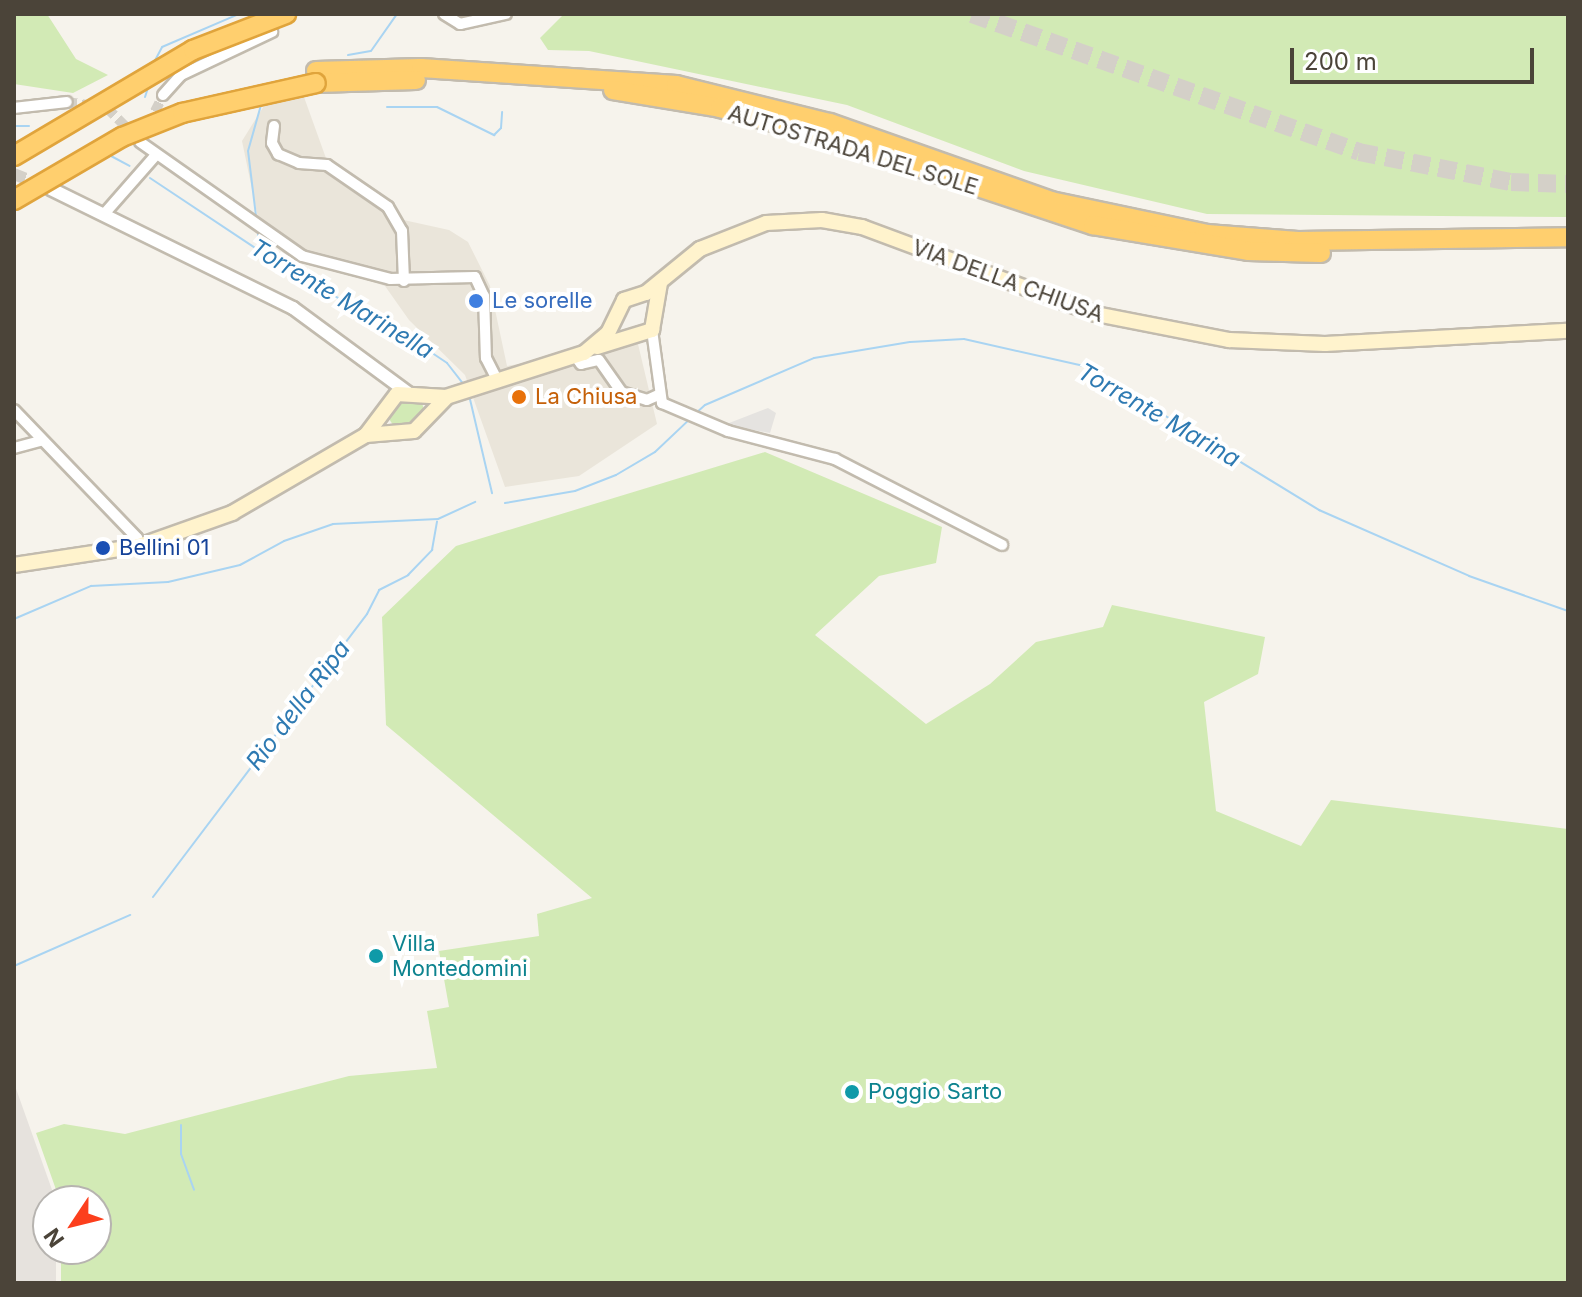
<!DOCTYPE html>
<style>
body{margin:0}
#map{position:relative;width:1582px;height:1297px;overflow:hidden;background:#f6f3ec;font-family:Inter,sans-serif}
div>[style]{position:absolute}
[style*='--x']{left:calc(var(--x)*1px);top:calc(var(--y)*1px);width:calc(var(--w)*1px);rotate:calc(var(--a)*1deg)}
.residential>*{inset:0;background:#eae5da}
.industrial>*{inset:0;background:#e6e2dd}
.green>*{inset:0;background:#d2eab5}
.round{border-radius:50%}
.parking>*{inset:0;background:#e5e3e0}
.stream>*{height:2px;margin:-1px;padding:0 1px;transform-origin:1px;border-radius:1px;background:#a9d4f2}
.minor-tunnel>*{height:10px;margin-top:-5px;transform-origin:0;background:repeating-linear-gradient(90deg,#d4d0c8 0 10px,transparent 0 15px)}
.tertiary-tunnel>*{height:12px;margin-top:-6px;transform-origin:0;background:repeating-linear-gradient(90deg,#d4d0c8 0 12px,transparent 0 18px)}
.motorway-tunnel>*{height:18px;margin-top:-9px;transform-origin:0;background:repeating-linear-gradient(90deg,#d4d0c8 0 18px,transparent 0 27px)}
.roads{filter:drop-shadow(2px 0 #c2bbae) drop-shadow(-2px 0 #c2bbae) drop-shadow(0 2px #c2bbae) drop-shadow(0 -2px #c2bbae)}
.minor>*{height:10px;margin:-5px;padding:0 5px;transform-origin:5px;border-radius:5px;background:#fff}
.tertiary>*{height:12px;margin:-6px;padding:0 6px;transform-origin:6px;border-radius:6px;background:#fff}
.secondary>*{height:14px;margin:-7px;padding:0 7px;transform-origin:7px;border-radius:7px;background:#fff3cd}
.motorway>*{height:18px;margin:-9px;padding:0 9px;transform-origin:9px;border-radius:9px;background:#ffcf6e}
.bridges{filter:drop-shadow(2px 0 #e0a43c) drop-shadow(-2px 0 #e0a43c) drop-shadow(0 2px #e0a43c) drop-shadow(0 -2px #e0a43c)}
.motorway-bridge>*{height:18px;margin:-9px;padding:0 9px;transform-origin:9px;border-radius:9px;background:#ffcf6e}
.dots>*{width:22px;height:22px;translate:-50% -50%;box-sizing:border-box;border:4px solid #fff;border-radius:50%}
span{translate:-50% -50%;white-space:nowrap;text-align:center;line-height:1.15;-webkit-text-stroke:8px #fff;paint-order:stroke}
.street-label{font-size:22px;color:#4b4439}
.shop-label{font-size:22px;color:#366cbe}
.left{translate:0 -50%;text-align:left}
.food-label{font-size:22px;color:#c56008}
.transit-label{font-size:22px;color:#164399}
.culture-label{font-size:22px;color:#0d838f}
.water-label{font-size:24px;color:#2e7ab2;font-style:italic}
.frame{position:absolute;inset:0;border:16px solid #4b4439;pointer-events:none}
.north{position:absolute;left:32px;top:1185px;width:80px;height:80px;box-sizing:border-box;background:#fff;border:2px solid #b7b4b0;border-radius:50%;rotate:235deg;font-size:22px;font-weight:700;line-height:32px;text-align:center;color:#4b4439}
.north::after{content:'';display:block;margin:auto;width:28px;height:36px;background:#fc3f1d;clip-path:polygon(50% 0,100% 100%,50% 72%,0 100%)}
.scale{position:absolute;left:1290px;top:48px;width:244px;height:36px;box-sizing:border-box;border:4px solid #4b4439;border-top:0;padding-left:10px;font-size:24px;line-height:28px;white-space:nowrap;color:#4b4439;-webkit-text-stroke:6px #fff;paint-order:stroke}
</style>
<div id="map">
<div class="residential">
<div style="clip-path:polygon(304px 97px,327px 161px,399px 219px,449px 230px,468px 242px,490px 286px,507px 366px,638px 344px,657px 424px,579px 476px,505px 487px,465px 375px,409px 320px,385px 286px,284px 253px,258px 218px,242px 141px,267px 101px)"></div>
</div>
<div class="industrial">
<div style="clip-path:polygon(14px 1083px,56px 1201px,48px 1201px,48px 1249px,56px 1249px,56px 1283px,14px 1283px)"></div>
</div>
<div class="green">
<div style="clip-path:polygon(14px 14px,47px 14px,76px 59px,108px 75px,73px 93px,14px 84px)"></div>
<div style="clip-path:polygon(564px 14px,1568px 14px,1568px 217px,1207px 214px,1024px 171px,847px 105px,589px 51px,548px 50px,540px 38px)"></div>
<div class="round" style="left:388px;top:394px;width:36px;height:36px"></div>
<div style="clip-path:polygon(765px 452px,942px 527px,936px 563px,879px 576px,815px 635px,926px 724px,990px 684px,1036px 642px,1103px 627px,1112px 605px,1265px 637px,1258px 674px,1204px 702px,1216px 811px,1301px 846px,1331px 800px,1568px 829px,1568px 1283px,61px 1283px,61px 1249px,96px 1249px,96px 1201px,60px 1201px,36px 1133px,64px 1124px,125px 1134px,349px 1076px,437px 1068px,427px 1011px,449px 1007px,439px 951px,539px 936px,537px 914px,592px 898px,386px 725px,382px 617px,456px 546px)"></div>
</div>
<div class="parking">
<div style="clip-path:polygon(768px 408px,776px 413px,770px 433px,724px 425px)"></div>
</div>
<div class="stream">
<div style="--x:348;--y:55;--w:23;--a:-10"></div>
<div style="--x:371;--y:51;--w:45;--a:-54.9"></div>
<div style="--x:152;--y:66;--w:21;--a:-62"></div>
<div style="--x:162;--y:47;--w:84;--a:-23.2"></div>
<div style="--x:145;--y:97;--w:9;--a:-72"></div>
<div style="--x:387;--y:107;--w:50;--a:0"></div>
<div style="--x:437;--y:107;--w:64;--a:26.2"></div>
<div style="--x:494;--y:135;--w:10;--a:-45"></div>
<div style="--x:501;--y:128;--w:16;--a:-86"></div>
<div style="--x:14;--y:126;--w:15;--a:0"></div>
<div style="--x:111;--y:156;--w:21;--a:28"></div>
<div style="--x:150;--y:178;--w:186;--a:33.6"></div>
<div style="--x:305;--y:281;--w:94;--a:27.1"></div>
<div style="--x:389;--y:324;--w:70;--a:33.9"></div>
<div style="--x:447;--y:363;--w:28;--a:52"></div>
<div style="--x:256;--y:216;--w:65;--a:-97"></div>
<div style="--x:248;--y:151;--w:48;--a:-74.2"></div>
<div style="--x:258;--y:234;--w:15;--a:82"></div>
<div style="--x:469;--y:395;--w:101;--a:76.8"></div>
<div style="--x:695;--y:414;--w:13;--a:-42"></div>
<div style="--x:705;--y:405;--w:119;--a:-23.3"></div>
<div style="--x:814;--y:358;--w:97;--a:-9.5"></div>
<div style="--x:910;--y:342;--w:54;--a:-3.2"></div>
<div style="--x:964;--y:339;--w:123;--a:12.7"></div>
<div style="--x:1084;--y:366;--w:276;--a:31.5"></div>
<div style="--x:1319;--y:510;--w:164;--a:23.7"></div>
<div style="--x:1469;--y:576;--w:105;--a:19.5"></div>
<div style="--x:505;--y:503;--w:71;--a:-9.7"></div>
<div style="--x:575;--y:491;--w:44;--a:-21.3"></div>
<div style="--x:616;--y:475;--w:45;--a:-30.5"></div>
<div style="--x:655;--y:452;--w:50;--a:-43.4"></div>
<div style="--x:14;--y:619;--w:84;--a:-23.2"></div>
<div style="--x:91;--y:586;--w:77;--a:-3"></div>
<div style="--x:168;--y:582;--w:74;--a:-13.3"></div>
<div style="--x:240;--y:565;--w:50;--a:-28.6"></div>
<div style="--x:284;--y:541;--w:52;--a:-19.1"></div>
<div style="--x:333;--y:524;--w:105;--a:-2.7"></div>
<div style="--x:438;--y:519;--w:41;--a:-24.7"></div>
<div style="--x:153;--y:897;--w:355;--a:-52.9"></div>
<div style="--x:367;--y:614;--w:27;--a:-63"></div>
<div style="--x:379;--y:590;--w:33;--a:-27"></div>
<div style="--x:408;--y:575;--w:35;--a:-46"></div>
<div style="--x:432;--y:550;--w:29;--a:-80"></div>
<div style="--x:14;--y:966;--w:127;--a:-23.7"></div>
<div style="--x:181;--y:1125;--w:29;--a:90"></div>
<div style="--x:181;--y:1154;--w:38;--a:70"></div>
</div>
<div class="minor-tunnel">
<div style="--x:67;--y:102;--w:40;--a:8.5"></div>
<div style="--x:107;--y:108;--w:40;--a:45"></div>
<div style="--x:148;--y:125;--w:34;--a:-63"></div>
</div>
<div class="tertiary-tunnel">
<div style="--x:14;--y:174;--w:32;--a:22"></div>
</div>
<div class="motorway-tunnel">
<div style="--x:972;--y:14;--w:411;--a:19.6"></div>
<div style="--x:1359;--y:152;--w:155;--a:11.2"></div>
<div style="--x:1511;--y:182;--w:57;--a:2"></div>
</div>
<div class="roads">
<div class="minor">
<div style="--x:444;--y:14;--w:19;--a:32"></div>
<div style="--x:460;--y:24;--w:47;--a:-12.3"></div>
<div style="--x:163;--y:95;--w:27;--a:-48"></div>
<div style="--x:181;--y:75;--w:101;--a:-25.3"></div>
<div style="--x:14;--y:108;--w:53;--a:-6.5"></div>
<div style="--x:274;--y:126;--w:17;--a:97"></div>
<div style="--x:272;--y:143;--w:13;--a:61"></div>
<div style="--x:278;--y:154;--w:23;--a:23"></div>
<div style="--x:299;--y:163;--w:28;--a:4"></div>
<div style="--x:327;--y:165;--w:74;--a:34.5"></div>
<div style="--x:388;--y:207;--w:28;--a:60"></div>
<div style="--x:402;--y:231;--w:50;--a:87.7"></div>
<div style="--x:140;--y:142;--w:198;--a:35.1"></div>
<div style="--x:302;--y:256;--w:91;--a:14.6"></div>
<div style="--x:390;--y:279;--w:85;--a:-1.3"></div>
<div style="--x:475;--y:277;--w:21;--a:65"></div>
<div style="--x:484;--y:296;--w:62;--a:88.2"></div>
<div style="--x:486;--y:358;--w:27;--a:63"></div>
<div style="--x:105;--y:213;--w:76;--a:-48.7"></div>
<div style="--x:652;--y:330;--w:74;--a:82.2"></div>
<div style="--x:662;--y:403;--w:72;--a:23"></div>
<div style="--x:728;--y:431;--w:111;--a:14.7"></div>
<div style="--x:835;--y:459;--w:188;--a:27.2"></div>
<div style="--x:575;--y:356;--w:10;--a:53"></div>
<div style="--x:581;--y:364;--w:18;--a:-13"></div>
<div style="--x:599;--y:360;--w:39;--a:55"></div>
<div style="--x:621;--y:392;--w:27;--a:17"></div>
<div style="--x:647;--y:400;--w:12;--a:-24"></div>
<div style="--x:14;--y:410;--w:178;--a:46.1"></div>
<div style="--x:137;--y:538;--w:8;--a:76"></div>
<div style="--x:14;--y:448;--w:27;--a:-15"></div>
</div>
<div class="tertiary">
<div style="--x:51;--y:189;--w:270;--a:26.2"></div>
<div style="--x:293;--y:308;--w:142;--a:36.4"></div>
</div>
<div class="secondary">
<div style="--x:597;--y:347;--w:58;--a:-17.2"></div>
<div style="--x:652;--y:330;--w:48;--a:-80.3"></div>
<div style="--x:366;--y:435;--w:48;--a:-4.8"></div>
<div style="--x:414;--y:431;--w:46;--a:-45.9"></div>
<div style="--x:14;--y:565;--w:126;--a:-8.6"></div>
<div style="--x:139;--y:546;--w:99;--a:-19.5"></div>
<div style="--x:232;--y:513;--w:155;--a:-30.2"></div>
<div style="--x:366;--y:435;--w:51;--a:-52.9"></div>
<div style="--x:397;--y:394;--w:49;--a:3.5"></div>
<div style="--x:446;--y:397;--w:145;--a:-17.7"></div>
<div style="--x:584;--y:353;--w:31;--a:-40"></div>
<div style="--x:608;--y:333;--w:37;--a:-64"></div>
<div style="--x:624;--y:300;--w:23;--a:-18"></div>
<div style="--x:646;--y:293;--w:70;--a:-39.2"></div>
<div style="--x:700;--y:249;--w:71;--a:-21.5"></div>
<div style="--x:766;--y:223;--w:56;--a:-3.1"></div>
<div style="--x:822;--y:220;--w:41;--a:9.9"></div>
<div style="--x:862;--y:227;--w:250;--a:20.4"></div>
<div style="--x:1096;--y:314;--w:136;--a:11.1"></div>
<div style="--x:1229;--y:340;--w:96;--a:2.4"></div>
<div style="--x:1325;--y:344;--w:243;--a:-3.1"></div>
</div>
<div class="motorway">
<div style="--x:316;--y:71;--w:105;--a:-1.6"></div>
<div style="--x:421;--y:68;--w:256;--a:3.8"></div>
<div style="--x:676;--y:85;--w:159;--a:13.9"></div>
<div style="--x:830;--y:123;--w:234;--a:19.4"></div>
<div style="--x:1051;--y:201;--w:159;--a:11.9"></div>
<div style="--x:1207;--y:234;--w:91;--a:4.4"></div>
<div style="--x:1298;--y:241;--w:270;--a:-0.8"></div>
<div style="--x:316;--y:83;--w:100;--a:-1.7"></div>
<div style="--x:613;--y:90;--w:109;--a:9.5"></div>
<div style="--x:720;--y:108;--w:106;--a:14.8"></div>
<div style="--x:822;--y:135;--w:286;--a:18.4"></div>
<div style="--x:1093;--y:225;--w:157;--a:9.5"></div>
<div style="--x:1248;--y:251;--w:73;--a:1.6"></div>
</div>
</div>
<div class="bridges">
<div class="motorway-bridge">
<div style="--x:14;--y:156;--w:208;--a:-30.6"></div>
<div style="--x:193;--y:50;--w:100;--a:-21.2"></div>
<div style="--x:14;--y:200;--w:125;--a:-30.3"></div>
<div style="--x:122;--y:137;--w:65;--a:-21.8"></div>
<div style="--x:182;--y:113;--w:137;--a:-12.6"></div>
</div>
</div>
<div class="dots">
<div style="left:476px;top:301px;background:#3f7fe0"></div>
<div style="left:519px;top:397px;background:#e8710a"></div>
<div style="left:103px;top:548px;background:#1a4fb4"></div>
<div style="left:376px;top:956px;background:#0f9aa8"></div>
<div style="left:852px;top:1092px;background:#0f9aa8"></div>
</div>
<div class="street-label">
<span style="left:853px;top:150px;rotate:17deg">AUTOSTRADA DEL SOLE</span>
<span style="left:1008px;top:281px;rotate:20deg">VIA DELLA CHIUSA</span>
</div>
<div class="shop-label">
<span class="left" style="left:492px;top:301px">Le sorelle</span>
</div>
<div class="food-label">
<span class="left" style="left:535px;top:397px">La Chiusa</span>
</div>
<div class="transit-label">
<span class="left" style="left:119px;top:548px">Bellini 01</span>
</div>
<div class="culture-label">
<span class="left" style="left:392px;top:956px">Villa<br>Montedomini</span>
<span class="left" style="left:868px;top:1092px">Poggio Sarto</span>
</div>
<div class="water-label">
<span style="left:342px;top:299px;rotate:31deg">Torrente Marinella</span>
<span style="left:1159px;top:415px;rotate:30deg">Torrente Marina</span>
<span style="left:298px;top:705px;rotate:-53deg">Rio della Ripa</span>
</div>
<div class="frame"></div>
<div class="north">N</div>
<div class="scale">200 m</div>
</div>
